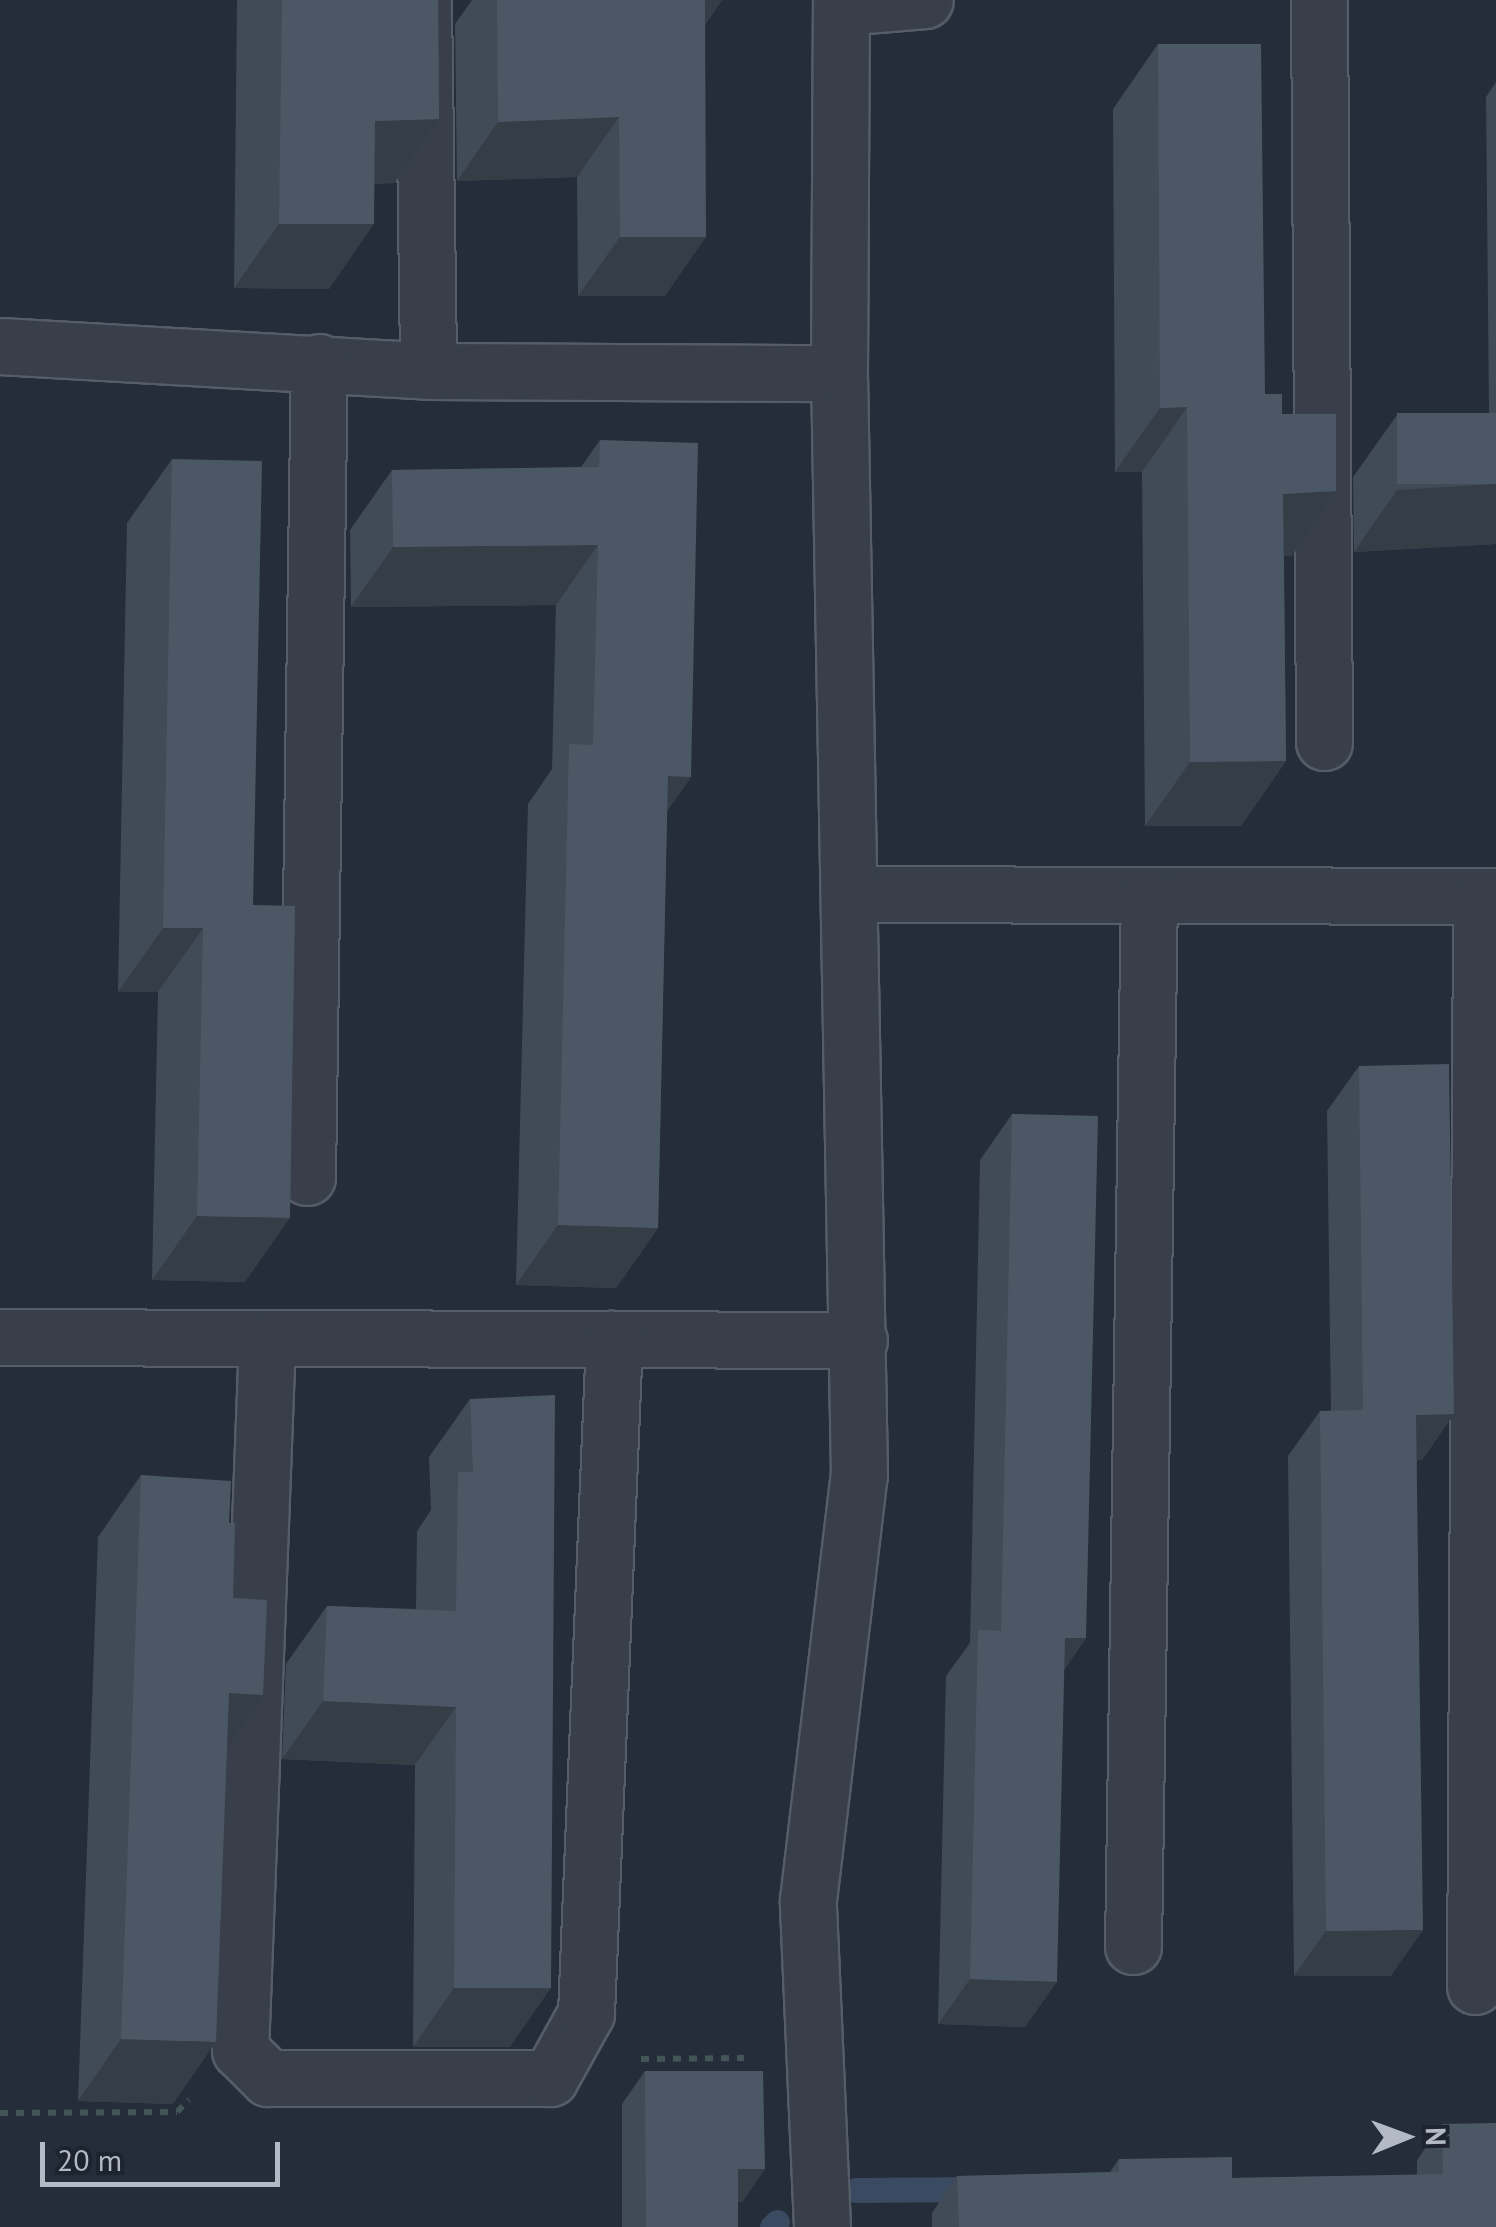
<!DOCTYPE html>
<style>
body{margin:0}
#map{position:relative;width:1496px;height:2227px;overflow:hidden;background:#242d39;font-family:"PT Sans",sans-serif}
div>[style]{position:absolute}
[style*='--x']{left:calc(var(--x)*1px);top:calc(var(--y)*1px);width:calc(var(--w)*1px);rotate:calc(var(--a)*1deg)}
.stream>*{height:25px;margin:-12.5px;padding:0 12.5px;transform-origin:12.5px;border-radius:12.5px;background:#3a4b61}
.path>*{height:6px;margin-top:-3px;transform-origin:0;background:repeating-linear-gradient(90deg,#445558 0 8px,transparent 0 16px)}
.roads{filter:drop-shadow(2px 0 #565d68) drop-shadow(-2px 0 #565d68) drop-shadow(0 2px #565d68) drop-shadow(0 -2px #565d68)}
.minor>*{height:55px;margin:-27.5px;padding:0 27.5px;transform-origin:27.5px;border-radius:27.5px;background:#383f4a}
.wall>*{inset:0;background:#414b57}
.shaded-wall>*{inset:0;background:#353d47}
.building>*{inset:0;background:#4c5765;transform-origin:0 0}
span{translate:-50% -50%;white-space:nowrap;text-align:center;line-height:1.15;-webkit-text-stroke:8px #1d242f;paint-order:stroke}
.north{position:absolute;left:1356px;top:2087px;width:100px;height:100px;-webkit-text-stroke:8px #1d242f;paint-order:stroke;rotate:89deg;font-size:28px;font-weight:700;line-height:40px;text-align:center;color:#b3bac6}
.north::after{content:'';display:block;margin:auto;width:35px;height:45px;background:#b3bac6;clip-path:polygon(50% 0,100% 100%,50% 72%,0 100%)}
.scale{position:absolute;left:40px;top:2142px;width:240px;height:45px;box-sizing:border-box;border:5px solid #b3bac6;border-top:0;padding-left:12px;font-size:30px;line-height:35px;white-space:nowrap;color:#b3bac6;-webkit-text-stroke:8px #1d242f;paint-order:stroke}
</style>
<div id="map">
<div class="stream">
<div style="--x:856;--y:2190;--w:125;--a:-0.5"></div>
<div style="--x:772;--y:2227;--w:7;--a:-45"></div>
</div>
<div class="path">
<div style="--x:641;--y:2059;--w:103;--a:-0.6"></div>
<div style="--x:0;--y:2113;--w:177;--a:-0.3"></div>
<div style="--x:177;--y:2112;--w:17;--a:-45"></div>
</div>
<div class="roads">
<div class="minor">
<div style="--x:423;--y:0;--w:371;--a:89.2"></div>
<div style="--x:1319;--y:0;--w:742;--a:89.61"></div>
<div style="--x:842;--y:7;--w:83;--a:-4.8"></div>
<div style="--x:0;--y:346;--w:429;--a:3.3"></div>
<div style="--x:428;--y:371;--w:411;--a:0.3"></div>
<div style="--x:852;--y:894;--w:644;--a:0.18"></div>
<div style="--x:307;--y:1177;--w:815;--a:-89.16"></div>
<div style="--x:0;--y:1337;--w:859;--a:0.2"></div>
<div style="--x:267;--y:1339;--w:712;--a:92.17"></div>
<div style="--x:240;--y:2050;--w:40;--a:45"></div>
<div style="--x:268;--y:2078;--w:282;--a:0"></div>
<div style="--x:550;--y:2078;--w:74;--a:-61"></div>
<div style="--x:586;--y:2013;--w:675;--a:-87.62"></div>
<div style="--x:1133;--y:1946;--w:1051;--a:-89.13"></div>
<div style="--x:1475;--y:1986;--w:1090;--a:-89.68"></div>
<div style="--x:822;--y:2227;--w:327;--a:-92.5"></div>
<div style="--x:808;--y:1900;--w:428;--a:-83.2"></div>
<div style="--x:859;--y:1475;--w:1102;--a:-91.04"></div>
<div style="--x:839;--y:373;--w:373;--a:-89.7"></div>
</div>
</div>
<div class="wall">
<div style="clip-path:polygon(237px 0,438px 0,439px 119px,394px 183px,374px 184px,329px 289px,234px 288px)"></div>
<div style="clip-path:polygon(472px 0,722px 0,705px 25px,665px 296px,578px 296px,577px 177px,457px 181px,455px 24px)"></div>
<div style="clip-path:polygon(1158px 44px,1265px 394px,1282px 414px,1336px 491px,1292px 556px,1284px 556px,1286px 761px,1241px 826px,1145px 826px,1142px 472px,1115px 472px,1113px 109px)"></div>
<div style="clip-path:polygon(1496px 82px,1496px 544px,1354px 552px,1353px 477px,1397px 415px,1489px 413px,1486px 97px)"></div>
<div style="clip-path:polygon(600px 440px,691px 777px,667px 811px,658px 1228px,616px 1288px,516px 1285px,528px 804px,552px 769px,556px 605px,351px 607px,350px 530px,392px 470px,581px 467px)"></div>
<div style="clip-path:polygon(172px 459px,245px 1282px,152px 1280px,158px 992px,118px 992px,127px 523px)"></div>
<div style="clip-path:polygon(1359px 1066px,1454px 1414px,1422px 1460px,1417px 1460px,1391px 1976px,1294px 1976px,1288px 1456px,1320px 1411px,1331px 1411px,1327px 1111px)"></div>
<div style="clip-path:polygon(1012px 1114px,1086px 1638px,1064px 1670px,1025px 2027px,938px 2024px,946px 1676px,970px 1643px,980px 1160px)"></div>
<div style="clip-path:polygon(470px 1399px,510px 2047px,413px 2047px,415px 1765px,282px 1759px,286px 1664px,327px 1606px,416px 1609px,417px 1531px,431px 1510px,429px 1457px)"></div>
<div style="clip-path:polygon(141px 1475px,229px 1523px,227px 1746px,173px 2104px,78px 2101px,98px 1537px)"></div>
<div style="clip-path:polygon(645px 2071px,765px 2169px,742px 2202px,738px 2202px,738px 2227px,622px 2227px,622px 2104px)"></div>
<div style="clip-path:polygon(1442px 2124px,1496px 2227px,932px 2227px,932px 2213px,957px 2176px,1110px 2172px,1119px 2159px,1232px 2178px,1417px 2175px,1417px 2160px)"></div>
</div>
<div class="shaded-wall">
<div style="clip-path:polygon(690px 0,722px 0,695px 39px)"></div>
<div style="clip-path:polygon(619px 117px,577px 177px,457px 181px,498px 122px)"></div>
<div style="clip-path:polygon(439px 119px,394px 183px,330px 186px,375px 121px)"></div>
<div style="clip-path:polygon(279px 224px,374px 224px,329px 289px,234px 288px)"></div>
<div style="clip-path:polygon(620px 237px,706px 237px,665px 296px,578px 296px)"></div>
<div style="clip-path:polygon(1187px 407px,1142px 472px,1115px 472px,1160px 408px)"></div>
<div style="clip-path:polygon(1496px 484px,1496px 544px,1354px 552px,1397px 490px)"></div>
<div style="clip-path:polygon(1336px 491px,1292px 556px,1238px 559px,1283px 494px)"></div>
<div style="clip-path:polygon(598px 545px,556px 605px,351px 607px,393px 547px)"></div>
<div style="clip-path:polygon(1286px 761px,1241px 826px,1145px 826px,1190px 762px)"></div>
<div style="clip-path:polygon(668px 776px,691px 777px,649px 837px)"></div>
<div style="clip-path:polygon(163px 928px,203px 928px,158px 992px,118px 992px)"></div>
<div style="clip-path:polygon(197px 1216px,290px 1218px,245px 1282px,152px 1280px)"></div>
<div style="clip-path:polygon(558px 1225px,658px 1228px,616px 1288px,516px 1285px)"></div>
<div style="clip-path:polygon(1454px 1414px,1422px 1460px,1385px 1460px,1416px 1415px)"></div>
<div style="clip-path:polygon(1065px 1638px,1086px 1638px,1054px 1684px)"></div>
<div style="clip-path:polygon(229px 1693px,263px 1695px,220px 1757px)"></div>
<div style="clip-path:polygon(323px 1701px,456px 1707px,415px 1765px,282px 1759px)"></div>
<div style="clip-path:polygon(1423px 1930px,1391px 1976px,1294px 1976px,1326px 1931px)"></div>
<div style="clip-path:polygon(970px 1979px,1057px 1982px,1025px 2027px,938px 2024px)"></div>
<div style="clip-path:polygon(454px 1988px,551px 1988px,510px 2047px,413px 2047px)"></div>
<div style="clip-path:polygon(121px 2039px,216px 2042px,173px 2104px,78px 2101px)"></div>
<div style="clip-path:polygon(738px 2169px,765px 2169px,742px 2202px,715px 2202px)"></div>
</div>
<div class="building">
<div style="clip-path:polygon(282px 0,438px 0,439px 119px,375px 121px,374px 224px,279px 224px)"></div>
<div style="clip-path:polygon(497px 0,705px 0,706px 237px,620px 237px,619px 117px,498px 122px)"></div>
<div style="clip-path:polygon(1158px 44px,1261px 44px,1265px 394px,1282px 394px,1282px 414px,1336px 414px,1336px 491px,1283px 494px,1286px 761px,1190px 762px,1187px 407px,1160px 408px)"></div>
<div style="left:1496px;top:413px;width:71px;height:99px;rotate:90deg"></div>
<div style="clip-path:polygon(600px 440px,698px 443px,691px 777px,668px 776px,658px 1228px,558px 1225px,569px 744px,593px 745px,598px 545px,393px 547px,392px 470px,599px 467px)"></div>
<div style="clip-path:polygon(172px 459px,262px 461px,253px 905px,295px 906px,290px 1218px,197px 1216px,203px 928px,163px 928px)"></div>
<div style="clip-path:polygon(1449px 1064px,1454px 1414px,1416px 1415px,1423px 1930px,1326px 1931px,1320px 1411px,1363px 1410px,1359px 1066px)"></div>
<div style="clip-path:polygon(1012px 1114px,1098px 1116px,1086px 1638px,1065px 1638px,1057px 1982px,970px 1979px,978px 1630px,1001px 1631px)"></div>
<div style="clip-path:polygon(555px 1395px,551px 1988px,454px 1988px,456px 1707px,323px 1701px,327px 1606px,456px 1611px,458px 1472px,473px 1472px,470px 1399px)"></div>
<div style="clip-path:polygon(141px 1475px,231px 1481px,229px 1523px,235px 1523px,233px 1598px,267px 1600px,263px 1695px,229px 1693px,216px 2042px,121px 2039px)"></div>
<div style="clip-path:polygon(645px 2071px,763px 2071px,765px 2169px,738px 2169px,738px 2227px,646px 2227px)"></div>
<div style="clip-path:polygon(1496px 2123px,1496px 2227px,959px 2227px,957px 2176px,1119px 2172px,1119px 2159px,1232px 2157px,1232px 2178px,1443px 2174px,1442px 2124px)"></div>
</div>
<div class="north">N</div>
<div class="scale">20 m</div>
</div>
